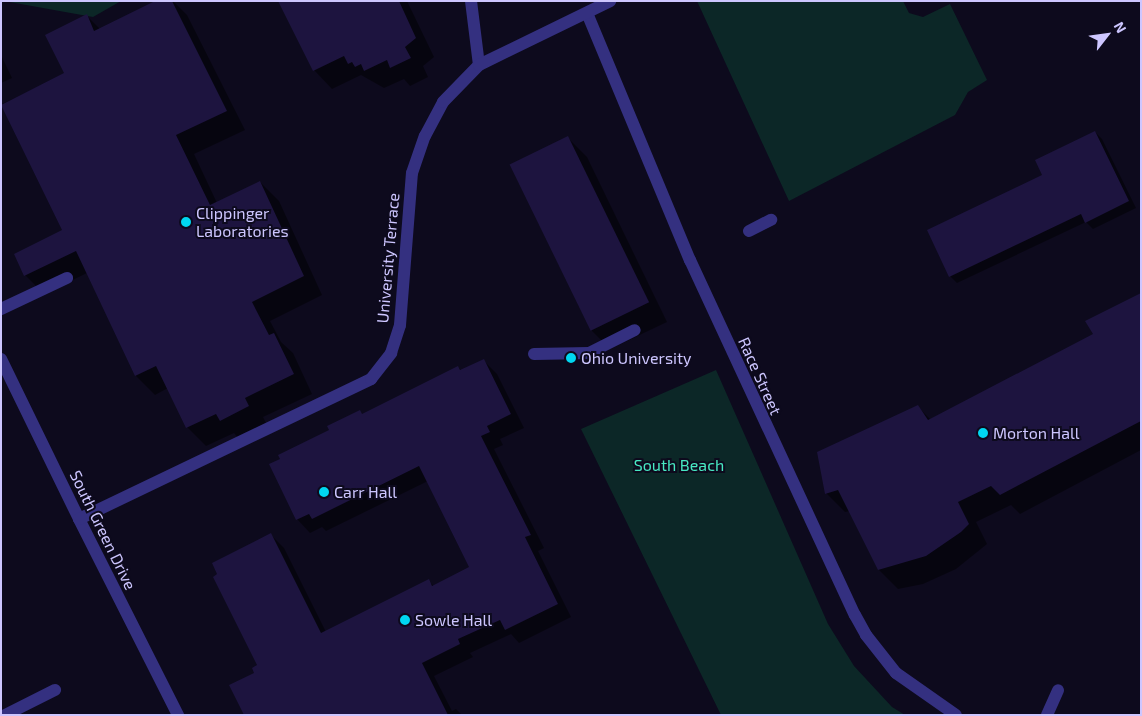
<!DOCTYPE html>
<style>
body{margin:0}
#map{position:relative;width:1142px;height:716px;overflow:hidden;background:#0d0a1d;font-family:"Exo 2",sans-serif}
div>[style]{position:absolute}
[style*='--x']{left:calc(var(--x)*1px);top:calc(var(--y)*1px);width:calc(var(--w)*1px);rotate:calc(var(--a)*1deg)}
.green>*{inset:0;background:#0c2727}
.shadow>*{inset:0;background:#0007}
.building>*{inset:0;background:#1d143f;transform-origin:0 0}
.service>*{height:12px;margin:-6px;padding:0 6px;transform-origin:6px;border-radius:6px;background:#343080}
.minor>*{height:12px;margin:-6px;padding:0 6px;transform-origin:6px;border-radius:6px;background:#343080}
.tertiary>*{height:12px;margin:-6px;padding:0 6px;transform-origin:6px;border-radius:6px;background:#343080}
.dots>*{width:14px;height:14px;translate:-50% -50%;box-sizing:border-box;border:2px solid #0d0a1d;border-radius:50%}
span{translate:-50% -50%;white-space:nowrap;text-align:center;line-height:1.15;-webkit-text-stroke:4px #0d0a1d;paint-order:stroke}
.poi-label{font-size:16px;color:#cdc6ff}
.left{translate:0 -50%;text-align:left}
.street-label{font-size:16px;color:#cdc6ff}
.park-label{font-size:16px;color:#48e8c2}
.frame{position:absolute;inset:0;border:2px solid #cdc6ff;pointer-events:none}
.north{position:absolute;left:1082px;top:10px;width:50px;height:50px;-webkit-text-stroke:4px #0d0a1d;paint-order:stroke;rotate:60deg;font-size:14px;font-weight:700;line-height:20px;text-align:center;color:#cdc6ff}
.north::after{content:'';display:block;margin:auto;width:18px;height:22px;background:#cdc6ff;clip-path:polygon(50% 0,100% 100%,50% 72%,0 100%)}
</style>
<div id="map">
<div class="green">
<div style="clip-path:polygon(4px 1px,121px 1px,93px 17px)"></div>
<div style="clip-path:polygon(697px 1px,903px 1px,909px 13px,923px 17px,950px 4px,987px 80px,968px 92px,955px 115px,789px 201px)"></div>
<div style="clip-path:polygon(716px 370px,828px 624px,854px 666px,892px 707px,905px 715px,721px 715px,581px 429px)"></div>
</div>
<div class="shadow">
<div style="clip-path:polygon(158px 1px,173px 1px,187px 15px,245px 130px,194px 154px,217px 203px,260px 182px,279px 201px,322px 295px,270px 321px,281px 342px,293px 353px,312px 394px,263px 417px,267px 425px,239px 439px,234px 433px,206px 446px,187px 427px,168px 388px,155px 395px,136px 376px,87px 273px,44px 294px,25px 275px,64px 231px,2px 104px,65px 74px,87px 16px,100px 29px)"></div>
<div style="clip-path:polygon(280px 1px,407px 1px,434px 57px,423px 66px,428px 77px,410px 86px,404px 79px,384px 88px,361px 75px,332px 89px,314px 70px)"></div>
<div style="clip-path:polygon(1px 55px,12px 78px,1px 83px)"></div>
<div style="clip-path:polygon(1095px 132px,1102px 139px,1136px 208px,1093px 229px,1086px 222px,957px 283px,950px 276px,1044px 176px)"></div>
<div style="clip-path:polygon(568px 138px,587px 157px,667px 322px,610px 349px,591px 330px)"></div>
<div style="clip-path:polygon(1141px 294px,1141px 450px,1020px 514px,1011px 505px,976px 522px,987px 544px,956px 569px,923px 584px,898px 589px,879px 570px,850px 511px,845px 512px,826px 493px,918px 407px,931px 420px,1095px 335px)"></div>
<div style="clip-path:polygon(483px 360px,497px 374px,524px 428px,500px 439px,503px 445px,494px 449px,544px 548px,538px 551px,571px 617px,519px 643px,511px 634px,470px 653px,473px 657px,434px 676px,452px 711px,456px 709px,462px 715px,372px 715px,256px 673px,271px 535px,284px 548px,326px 632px,428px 581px,434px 586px,471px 567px,428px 481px,326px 531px,322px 527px,310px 533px,297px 519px,363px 415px,458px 367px,462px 371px)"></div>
</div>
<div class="building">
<div style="clip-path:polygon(155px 1px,172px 1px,227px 111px,176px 135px,210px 205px,260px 181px,304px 276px,252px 302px,269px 335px,274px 333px,294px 374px,245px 398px,249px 406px,220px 421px,216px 414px,186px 428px,156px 366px,135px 376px,76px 251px,24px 276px,14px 254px,62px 230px,1px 105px,64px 73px,45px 35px,87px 14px,94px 31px)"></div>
<div style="clip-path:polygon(278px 1px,399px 1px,416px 38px,405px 47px,411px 58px,390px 68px,387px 60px,364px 71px,361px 64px,355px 67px,352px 62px,348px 64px,344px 56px,313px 71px)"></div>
<div style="clip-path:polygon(1095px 131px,1129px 201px,1085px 223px,1081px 214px,949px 277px,927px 230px,1042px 175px,1035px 160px)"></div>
<div style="left:568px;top:136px;width:185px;height:65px;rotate:64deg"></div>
<div style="clip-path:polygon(1141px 293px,1141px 421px,1000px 495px,991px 486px,958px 502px,969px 524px,961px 532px,926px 556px,878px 570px,838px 490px,825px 494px,817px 452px,918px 405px,928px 420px,1093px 334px,1085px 321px)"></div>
<div style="clip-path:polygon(484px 359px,511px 414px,487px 426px,490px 432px,481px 436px,531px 535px,525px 537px,558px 604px,505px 630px,500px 620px,458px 639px,460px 644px,422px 663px,448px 715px,244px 715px,229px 685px,254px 673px,252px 668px,257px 665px,213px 577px,217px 574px,212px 563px,271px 533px,321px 633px,429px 579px,432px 586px,469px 567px,419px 466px,312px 519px,309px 514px,296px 520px,269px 464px,280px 459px,278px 455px,329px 430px,327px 426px,360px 410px,362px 414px,458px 366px,460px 370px)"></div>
</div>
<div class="service">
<div style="--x:471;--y:1;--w:64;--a:82.9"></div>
<div style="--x:749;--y:231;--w:25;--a:-27"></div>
<div style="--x:1;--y:309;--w:73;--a:-25.2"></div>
<div style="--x:534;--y:354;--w:55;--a:-1"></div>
<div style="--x:589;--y:353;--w:51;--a:-26.6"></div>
<div style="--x:5;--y:715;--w:56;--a:-26.6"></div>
<div style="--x:1047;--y:715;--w:27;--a:-66"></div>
</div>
<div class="minor">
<div style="--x:587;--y:13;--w:268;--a:67.4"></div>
<div style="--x:690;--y:260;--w:391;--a:65.1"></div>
<div style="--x:855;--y:615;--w:23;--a:61"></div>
<div style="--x:866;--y:635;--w:48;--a:51.7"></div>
<div style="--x:896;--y:673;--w:73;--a:35"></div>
<div style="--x:79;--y:519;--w:220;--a:63.2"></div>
</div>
<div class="tertiary">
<div style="--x:1;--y:359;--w:178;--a:64"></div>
<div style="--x:79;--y:519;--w:324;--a:-25.6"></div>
<div style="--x:371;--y:379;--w:33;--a:-52"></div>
<div style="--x:391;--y:353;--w:29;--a:-72"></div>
<div style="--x:400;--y:325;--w:152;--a:-85.5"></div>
<div style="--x:412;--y:173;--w:39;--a:-71"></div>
<div style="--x:425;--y:136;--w:38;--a:-62"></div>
<div style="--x:443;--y:102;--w:52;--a:-45.8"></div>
<div style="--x:479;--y:65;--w:146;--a:-26"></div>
</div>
<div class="dots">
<div style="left:186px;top:222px;background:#00d7f1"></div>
<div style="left:571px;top:358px;background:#00d7f1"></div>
<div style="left:983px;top:433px;background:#00d7f1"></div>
<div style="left:324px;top:492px;background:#00d7f1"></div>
<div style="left:405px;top:620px;background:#00d7f1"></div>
</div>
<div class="poi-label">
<span class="left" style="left:196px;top:222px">Clippinger<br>Laboratories</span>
<span class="left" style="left:581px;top:358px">Ohio University</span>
<span class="left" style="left:993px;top:433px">Morton Hall</span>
<span class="left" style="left:334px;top:492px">Carr Hall</span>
<span class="left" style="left:415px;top:620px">Sowle Hall</span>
</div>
<div class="street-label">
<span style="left:388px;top:258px;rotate:-85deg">University Terrace</span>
<span style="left:760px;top:376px;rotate:66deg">Race Street</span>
<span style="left:103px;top:530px;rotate:64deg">South Green Drive</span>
</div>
<div class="park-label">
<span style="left:679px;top:465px">South Beach</span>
</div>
<div class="frame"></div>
<div class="north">N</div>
</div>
